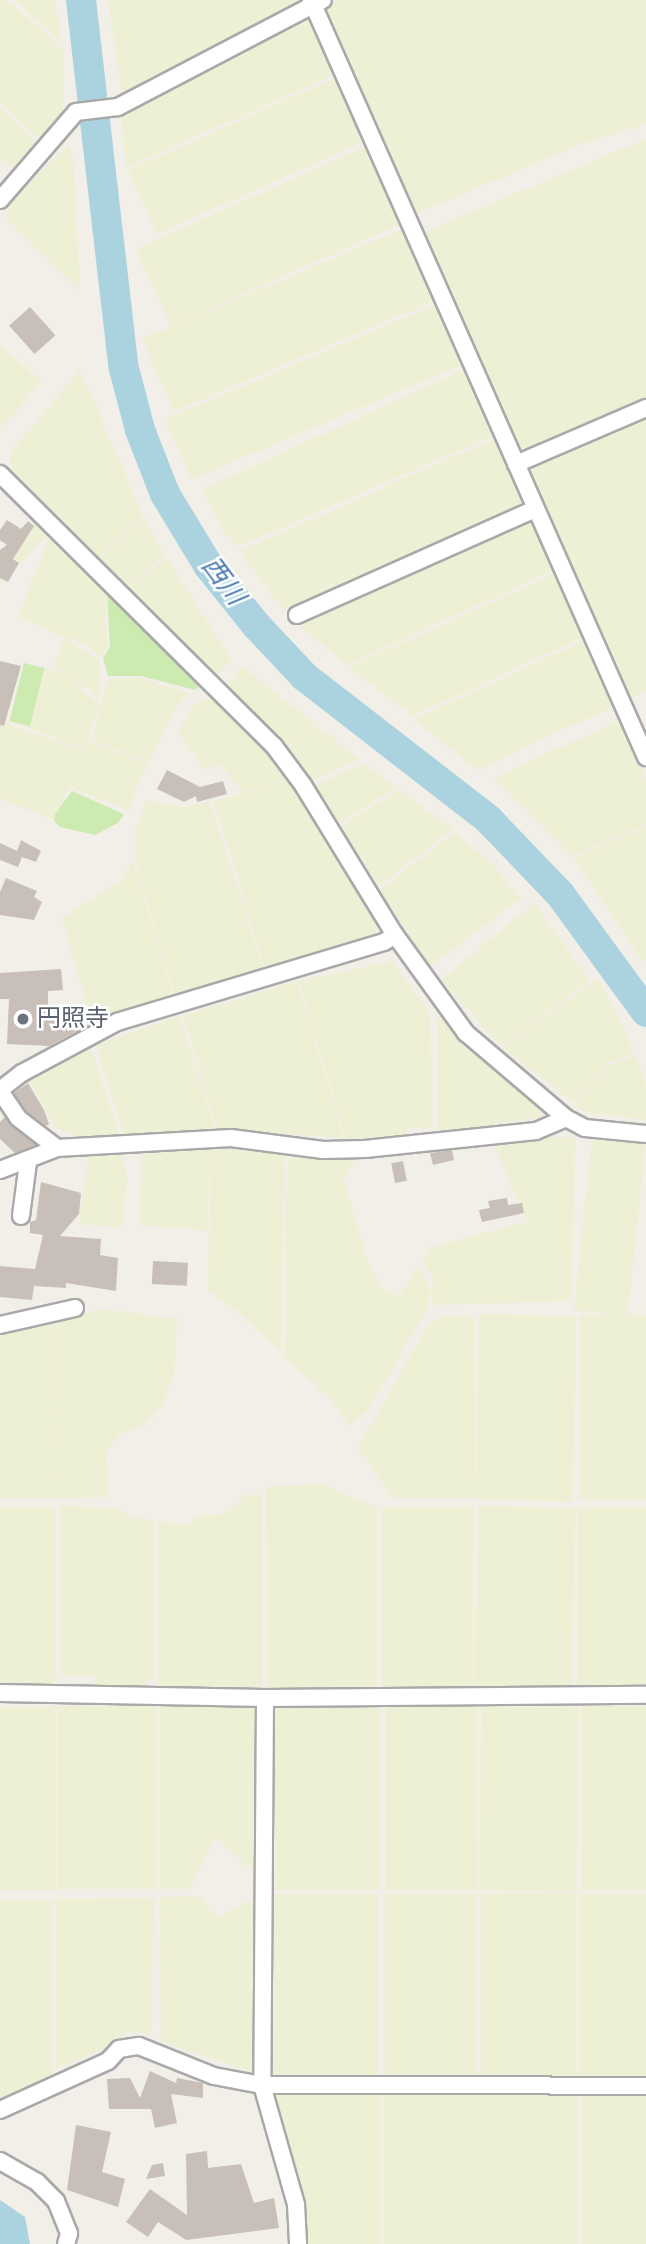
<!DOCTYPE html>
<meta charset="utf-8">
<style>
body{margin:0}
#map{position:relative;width:646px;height:2244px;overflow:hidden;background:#f2efe9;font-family:Roboto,"Noto Sans JP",sans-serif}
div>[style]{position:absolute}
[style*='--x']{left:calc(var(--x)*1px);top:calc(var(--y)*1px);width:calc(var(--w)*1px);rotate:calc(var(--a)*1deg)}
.farmland>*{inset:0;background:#eef0d5;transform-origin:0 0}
.grass>*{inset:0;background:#cdebb0;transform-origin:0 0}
.water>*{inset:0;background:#aad3df}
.river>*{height:30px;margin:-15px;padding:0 15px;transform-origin:15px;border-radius:15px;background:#aad3df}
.building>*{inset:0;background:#c7bfb8;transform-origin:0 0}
.roads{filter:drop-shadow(2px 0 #a9a9a9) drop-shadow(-2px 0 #a9a9a9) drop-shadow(0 2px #a9a9a9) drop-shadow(0 -2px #a9a9a9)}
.minor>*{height:16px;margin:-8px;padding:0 8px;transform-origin:8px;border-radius:8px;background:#fff}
.dots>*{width:19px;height:19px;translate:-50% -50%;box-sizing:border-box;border:4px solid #fff;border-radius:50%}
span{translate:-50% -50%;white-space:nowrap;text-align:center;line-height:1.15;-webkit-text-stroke:5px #fff;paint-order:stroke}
.worship-label{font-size:24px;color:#5b616d}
.left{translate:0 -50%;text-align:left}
.water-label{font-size:26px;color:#4a7aab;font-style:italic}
</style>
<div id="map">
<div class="farmland">
<div style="clip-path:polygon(0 0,8px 0,64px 51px,63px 113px,40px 139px,0 103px)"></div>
<div style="clip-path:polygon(14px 0,54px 0,62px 44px)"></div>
<div style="clip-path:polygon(108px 0,301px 0,301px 2px,123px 99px)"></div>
<div style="clip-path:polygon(338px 0,646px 0,646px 124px,579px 145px,413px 215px,322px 9px)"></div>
<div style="clip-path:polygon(311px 15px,338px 73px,126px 168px,121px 117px)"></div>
<div style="left:339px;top:76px;width:70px;height:231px;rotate:66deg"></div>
<div style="clip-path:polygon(0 109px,37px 142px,12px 169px,0 158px)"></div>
<div style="clip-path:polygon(646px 139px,646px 401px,520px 457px,421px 233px)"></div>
<div style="clip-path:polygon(69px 144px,73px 154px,80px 290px,5px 218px,12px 201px)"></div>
<div style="left:369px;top:145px;width:85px;height:255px;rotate:66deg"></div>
<div style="left:404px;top:228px;width:79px;height:284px;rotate:67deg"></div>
<div style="left:436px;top:304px;width:66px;height:294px;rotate:67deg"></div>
<div style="clip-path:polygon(0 344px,41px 382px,0 429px)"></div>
<div style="clip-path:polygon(465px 369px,493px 436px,237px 547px,225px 533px,201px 490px)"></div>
<div style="clip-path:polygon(80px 370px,143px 515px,97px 559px,12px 470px,10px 461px,11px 452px)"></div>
<div style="clip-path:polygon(646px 414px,646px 692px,626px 701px,524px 468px)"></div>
<div style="left:495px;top:439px;width:74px;height:122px;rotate:67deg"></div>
<div style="clip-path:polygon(382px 489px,418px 555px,283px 610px,239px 551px)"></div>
<div style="clip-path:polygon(144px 517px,165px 555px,127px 588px,98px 561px)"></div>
<div style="clip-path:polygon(532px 519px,555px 570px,347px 665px,297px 623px)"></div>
<div style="left:36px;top:523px;width:17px;height:93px;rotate:45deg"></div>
<div style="clip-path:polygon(50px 535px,105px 591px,107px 646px,100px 657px,85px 645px,18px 617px)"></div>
<div style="clip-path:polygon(166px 557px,232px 660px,220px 672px,214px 674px,127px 590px)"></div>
<div style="clip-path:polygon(556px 573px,584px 637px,413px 716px,348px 667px)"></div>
<div style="clip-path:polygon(64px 638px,100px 660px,99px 702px,91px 691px,54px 667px)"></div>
<div style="clip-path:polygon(585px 640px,614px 706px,477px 770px,414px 719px)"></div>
<div style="clip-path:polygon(243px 667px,315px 724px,285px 748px,226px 687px)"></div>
<div style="clip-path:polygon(45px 668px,69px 677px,99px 705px,84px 749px,28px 728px)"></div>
<div style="clip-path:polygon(140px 678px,190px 693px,177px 705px,148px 763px,92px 739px,107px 679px)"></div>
<div style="clip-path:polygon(214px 697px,267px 748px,289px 779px,244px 792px,219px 764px,206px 771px,177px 732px,193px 706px)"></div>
<div style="clip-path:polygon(620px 720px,646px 779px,646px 825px,573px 856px,494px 778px)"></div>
<div style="clip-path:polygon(0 721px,84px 751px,77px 773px,52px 820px,0 798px)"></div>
<div style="clip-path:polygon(316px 725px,359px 759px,309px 782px,286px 749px)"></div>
<div style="left:89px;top:740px;width:63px;height:50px;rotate:23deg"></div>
<div style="clip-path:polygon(362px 763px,396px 788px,338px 824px,313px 787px)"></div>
<div style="clip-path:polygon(290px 780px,374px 917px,376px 935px,266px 970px,213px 801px)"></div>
<div style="clip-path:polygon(399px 790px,453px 829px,379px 886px,341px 826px)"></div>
<div style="clip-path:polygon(147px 800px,181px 807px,210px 801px,264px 970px,175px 998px,135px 859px,135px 831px)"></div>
<div style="clip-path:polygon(646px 827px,646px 960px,643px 962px,574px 858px)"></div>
<div style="clip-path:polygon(455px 832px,493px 865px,521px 898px,429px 967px,380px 889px)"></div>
<div style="clip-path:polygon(133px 860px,174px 999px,92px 1024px,62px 918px,124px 878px)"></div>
<div style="clip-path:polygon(534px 903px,589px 981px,501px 1046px,441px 980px)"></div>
<div style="clip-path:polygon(392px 961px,430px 1013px,432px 1127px,408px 1128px,404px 1135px,346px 1139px,299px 981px)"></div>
<div style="clip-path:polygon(598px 978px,635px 1053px,608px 1063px,574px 1103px,502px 1047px)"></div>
<div style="clip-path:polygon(297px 981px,344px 1138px,218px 1129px,182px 1016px)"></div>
<div style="clip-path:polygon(179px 1016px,216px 1129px,124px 1135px,96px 1045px)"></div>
<div style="clip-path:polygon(438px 1016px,540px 1107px,540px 1117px,438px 1133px)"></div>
<div style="clip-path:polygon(91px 1048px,119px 1135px,76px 1136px,55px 1127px,30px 1081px)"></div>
<div style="clip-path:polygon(636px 1055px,646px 1086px,646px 1120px,584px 1112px,575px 1105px,609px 1065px)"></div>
<div style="clip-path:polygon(547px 1136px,575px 1138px,572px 1301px,432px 1305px,433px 1278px,422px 1262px,432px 1247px,528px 1221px,490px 1138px)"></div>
<div style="left:592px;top:1137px;width:54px;height:174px;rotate:6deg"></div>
<div style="clip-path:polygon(210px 1143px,207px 1231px,139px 1225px,142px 1156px,147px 1147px)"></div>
<div style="clip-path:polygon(211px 1143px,285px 1150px,281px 1353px,236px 1310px,208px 1291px)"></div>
<div style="clip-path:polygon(122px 1150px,127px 1179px,122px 1228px,79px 1224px,89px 1154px)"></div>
<div style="clip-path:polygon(303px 1151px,358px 1155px,344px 1180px,368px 1263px,382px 1286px,398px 1298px,418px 1266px,431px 1293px,427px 1309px,389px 1375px,368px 1410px,350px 1426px,331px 1400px,284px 1356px,287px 1163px)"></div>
<div style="clip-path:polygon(106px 1309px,177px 1319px,174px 1374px,163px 1404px,144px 1426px,120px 1434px,106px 1451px,108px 1497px,56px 1498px,57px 1317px)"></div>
<div style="left:479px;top:1314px;width:97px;height:186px;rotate:1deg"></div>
<div style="left:579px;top:1315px;width:67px;height:185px"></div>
<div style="clip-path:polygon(442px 1316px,475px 1316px,475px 1498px,393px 1498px,358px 1448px,426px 1328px)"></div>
<div style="left:55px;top:1317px;width:181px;height:57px;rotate:90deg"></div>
<div style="clip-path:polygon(321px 1484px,375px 1507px,376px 1690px,268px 1689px,266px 1487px)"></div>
<div style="clip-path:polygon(262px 1494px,262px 1687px,158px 1688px,157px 1520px,185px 1526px,198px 1515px,220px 1515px,234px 1508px,245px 1495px)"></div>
<div style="clip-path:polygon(60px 1505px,119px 1509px,127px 1516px,153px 1520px,154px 1675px,143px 1686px,94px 1687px,93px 1676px,60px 1675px)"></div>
<div style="left:478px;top:1506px;width:97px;height:184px;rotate:1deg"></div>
<div style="left:0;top:1507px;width:55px;height:183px"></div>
<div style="left:382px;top:1507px;width:91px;height:183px"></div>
<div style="left:578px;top:1507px;width:68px;height:183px"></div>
<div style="clip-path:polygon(259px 1705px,258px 1891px,253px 1891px,253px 1871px,214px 1836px,190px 1889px,160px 1889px,160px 1706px)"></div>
<div style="left:157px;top:1706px;width:183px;height:99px;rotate:90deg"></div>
<div style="left:482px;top:1706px;width:97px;height:184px;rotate:1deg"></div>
<div style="left:646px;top:1706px;width:184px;height:64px;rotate:90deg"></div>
<div style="left:55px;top:1707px;width:183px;height:55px;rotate:90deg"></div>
<div style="left:379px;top:1707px;width:183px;height:104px;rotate:90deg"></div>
<div style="left:386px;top:1707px;width:91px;height:183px"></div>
<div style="left:481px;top:1893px;width:96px;height:184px"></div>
<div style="left:378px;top:1894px;width:183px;height:104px;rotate:90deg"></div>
<div style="left:385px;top:1894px;width:91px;height:183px"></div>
<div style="left:580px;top:1894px;width:66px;height:183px"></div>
<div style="clip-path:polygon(198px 1896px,219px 1918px,258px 1896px,256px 2073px,161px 2042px,160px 1897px)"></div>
<div style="clip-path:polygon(154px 1898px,152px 2034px,127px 2032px,105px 2049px,56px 2068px,55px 1899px)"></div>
<div style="left:0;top:1900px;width:52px;height:197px"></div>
<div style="clip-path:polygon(273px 2090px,381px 2091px,381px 2244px,305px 2244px,293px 2158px)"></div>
<div style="left:384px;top:2091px;width:194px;height:153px"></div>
<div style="left:581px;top:2091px;width:65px;height:153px"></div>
</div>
<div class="grass">
<div style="clip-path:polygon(107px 591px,201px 685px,195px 690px,141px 676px,108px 676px,103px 658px,110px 647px)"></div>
<div style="left:24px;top:663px;width:21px;height:60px;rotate:14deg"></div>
<div style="clip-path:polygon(72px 791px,124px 814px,118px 823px,95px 835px,60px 827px,54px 821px,55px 814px)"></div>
</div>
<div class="water">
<div style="clip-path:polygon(0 2200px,25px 2217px,30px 2244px,0 2244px)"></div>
</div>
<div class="river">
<div style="--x:81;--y:0;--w:367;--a:83.4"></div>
<div style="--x:123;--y:365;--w:67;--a:75.3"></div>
<div style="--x:140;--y:430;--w:69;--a:68.7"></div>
<div style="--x:165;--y:494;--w:83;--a:58.8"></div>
<div style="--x:208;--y:565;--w:77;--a:51.3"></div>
<div style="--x:256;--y:625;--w:71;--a:46.7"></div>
<div style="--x:305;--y:677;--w:232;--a:37.8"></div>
<div style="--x:488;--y:819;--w:104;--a:46.2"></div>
<div style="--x:560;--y:894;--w:146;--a:53.9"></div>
</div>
<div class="building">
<div style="left:30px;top:307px;width:38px;height:28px;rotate:48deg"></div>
<div style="clip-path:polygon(7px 520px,21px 529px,28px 521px,34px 526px,13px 559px,19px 563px,8px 582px,0 578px,0 550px,7px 545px,0 540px,0 530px)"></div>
<div style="clip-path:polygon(0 661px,21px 666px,4px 726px,0 725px)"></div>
<div style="clip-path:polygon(167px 770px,200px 787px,223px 781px,227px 794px,197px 802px,196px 796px,184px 802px,157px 789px)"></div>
<div style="clip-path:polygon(21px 840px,41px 851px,36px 862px,22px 857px,18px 867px,0 860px,0 843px,17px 851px)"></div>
<div style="clip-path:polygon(6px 878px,37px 891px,34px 897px,42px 902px,34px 920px,0 915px,0 892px)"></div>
<div style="clip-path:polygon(61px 969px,63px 990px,48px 991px,48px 1019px,71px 1014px,79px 1030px,49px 1046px,7px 1044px,9px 999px,0 999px,0 973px)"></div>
<div style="clip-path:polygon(28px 1083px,44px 1110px,49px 1124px,46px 1126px,26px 1111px,14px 1093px)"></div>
<div style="clip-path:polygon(5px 1117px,11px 1126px,36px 1145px,15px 1153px,0 1139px,0 1122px)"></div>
<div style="clip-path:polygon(452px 1150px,454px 1160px,433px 1165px,430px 1153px)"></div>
<div style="left:403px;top:1161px;width:20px;height:12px;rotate:79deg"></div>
<div style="clip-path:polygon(41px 1182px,81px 1193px,79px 1214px,60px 1236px,101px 1239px,100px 1255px,118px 1258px,116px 1291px,66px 1283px,66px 1288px,34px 1286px,32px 1300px,0 1297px,0 1266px,35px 1269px,43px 1235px,30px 1233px,30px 1222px,36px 1220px)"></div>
<div style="clip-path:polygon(507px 1198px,508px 1205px,522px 1203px,524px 1213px,482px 1222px,479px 1210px,490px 1208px,488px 1201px)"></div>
<div style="left:153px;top:1261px;width:35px;height:23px;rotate:3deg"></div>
<div style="clip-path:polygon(150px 2071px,176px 2083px,177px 2078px,203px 2083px,203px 2098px,171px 2094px,177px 2123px,155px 2128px,151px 2109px,109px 2109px,107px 2079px,130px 2078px,140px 2098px)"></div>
<div style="clip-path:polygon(76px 2125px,111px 2132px,102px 2172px,125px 2179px,118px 2207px,67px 2190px)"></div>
<div style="clip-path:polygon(207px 2151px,208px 2168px,241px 2164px,254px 2203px,274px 2198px,279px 2228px,186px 2240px,158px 2222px,148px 2237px,126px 2222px,150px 2189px,187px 2215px,186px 2154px)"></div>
<div style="clip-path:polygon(163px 2163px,165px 2176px,146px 2179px,152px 2165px)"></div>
</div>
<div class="roads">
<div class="minor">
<div style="--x:311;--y:0;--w:828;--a:66.13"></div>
<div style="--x:0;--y:200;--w:116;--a:-49.2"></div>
<div style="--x:76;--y:112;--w:42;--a:-6.8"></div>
<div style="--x:118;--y:107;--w:231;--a:-27.6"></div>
<div style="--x:516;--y:464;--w:142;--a:-23.3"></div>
<div style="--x:0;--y:474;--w:386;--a:44.8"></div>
<div style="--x:274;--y:746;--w:49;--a:53.4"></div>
<div style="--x:303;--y:785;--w:176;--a:58.5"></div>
<div style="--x:395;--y:935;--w:121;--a:54.1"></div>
<div style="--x:466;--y:1033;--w:131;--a:40.4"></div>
<div style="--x:566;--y:1118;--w:21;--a:28"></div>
<div style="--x:585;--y:1128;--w:61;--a:5.6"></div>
<div style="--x:297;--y:615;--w:261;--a:-24"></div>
<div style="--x:0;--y:1090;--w:28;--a:-38"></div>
<div style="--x:22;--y:1073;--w:108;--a:-28.2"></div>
<div style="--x:117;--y:1022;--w:279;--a:-16.7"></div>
<div style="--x:384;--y:942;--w:13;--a:-32"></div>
<div style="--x:0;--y:1091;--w:32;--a:56"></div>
<div style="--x:18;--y:1118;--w:49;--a:37.6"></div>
<div style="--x:57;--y:1148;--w:174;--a:-3.3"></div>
<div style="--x:231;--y:1138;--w:93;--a:7.4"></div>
<div style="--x:323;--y:1150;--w:42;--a:-1.4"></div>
<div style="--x:365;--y:1149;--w:172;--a:-6"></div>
<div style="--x:536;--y:1131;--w:33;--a:-23"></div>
<div style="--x:0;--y:1170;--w:61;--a:-21.1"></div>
<div style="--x:21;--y:1216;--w:54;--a:-82.6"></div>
<div style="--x:0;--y:1325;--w:77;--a:-12.8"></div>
<div style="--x:0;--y:1693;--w:265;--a:1.1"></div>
<div style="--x:265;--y:1698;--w:381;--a:-0.5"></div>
<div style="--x:265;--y:1698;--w:387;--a:90.4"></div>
<div style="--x:262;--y:2085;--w:124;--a:74.1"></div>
<div style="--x:296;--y:2204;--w:40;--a:87.1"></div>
<div style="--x:0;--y:2110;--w:119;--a:-24.4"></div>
<div style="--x:108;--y:2061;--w:16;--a:-47"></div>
<div style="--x:119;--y:2049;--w:20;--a:-9"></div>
<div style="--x:139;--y:2046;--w:81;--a:21.8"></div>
<div style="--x:214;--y:2076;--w:49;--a:10.6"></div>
<div style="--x:262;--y:2085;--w:384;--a:0.1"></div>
<div style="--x:0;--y:2161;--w:43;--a:29.6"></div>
<div style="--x:37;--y:2182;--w:27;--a:45"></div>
<div style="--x:56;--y:2201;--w:35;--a:68"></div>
<div style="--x:69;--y:2234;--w:10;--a:107"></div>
</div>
</div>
<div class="dots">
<div style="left:23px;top:1019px;background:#6b7280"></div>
</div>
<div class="worship-label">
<span class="left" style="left:37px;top:1019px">円照寺</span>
</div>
<div class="water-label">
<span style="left:223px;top:581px;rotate:53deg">西川</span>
</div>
</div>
